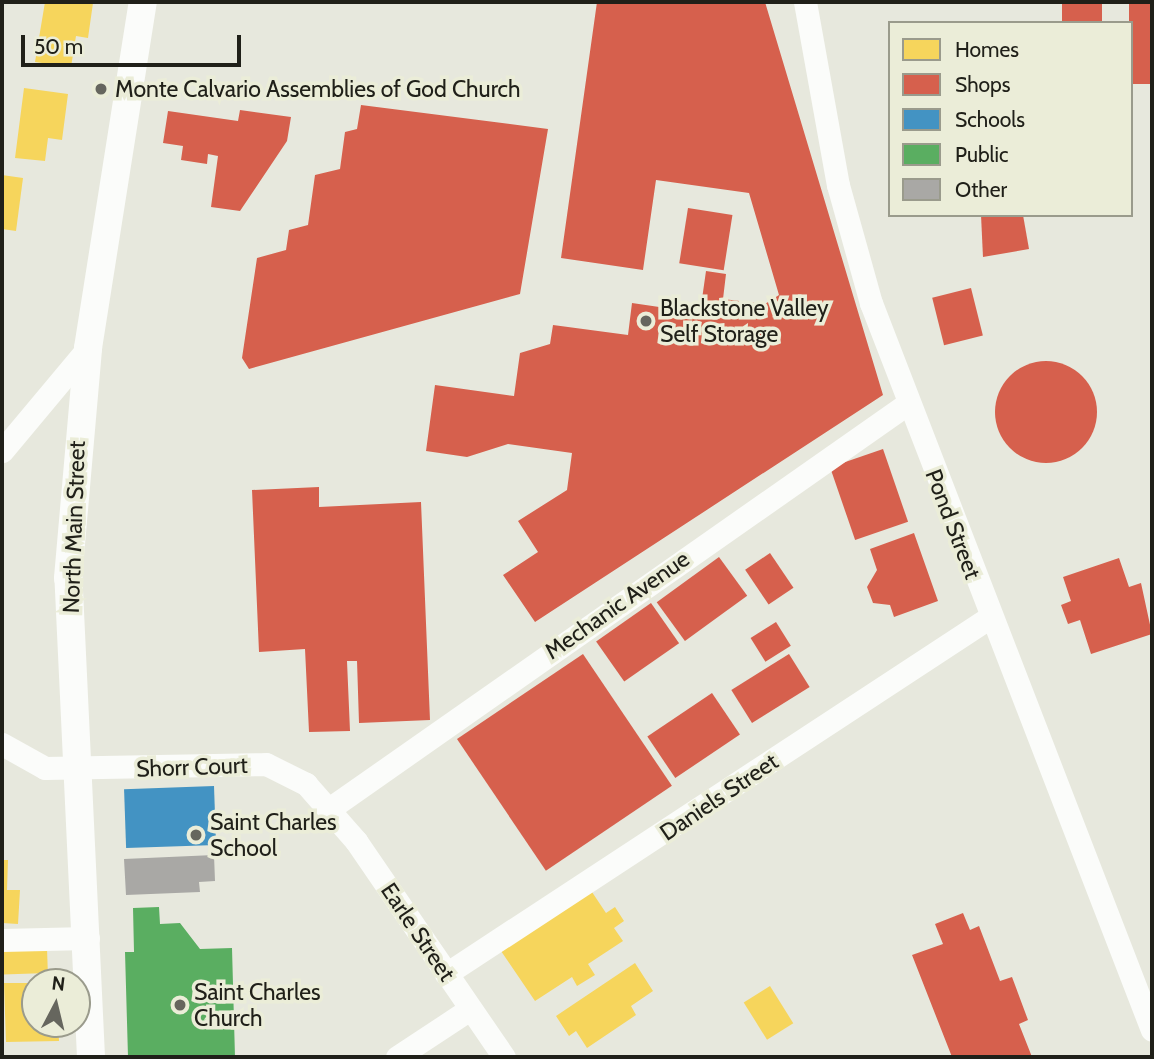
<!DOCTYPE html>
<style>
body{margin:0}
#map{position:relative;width:1154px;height:1059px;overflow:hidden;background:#e7e8dd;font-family:Cabin,sans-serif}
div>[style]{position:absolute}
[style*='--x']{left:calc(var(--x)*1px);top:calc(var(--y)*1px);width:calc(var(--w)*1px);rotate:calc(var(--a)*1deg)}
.homes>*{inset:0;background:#f6d55c;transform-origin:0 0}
.shops>*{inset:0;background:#d6604d;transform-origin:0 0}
.round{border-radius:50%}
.schools>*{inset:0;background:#4393c3;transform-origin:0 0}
.public>*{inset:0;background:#5aae61}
.building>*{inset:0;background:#a9a8a5}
.minor>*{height:23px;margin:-11.5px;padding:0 11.5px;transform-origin:11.5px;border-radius:11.5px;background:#fbfcfa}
.tertiary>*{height:28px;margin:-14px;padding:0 14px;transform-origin:14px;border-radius:14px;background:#fbfcfa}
.dots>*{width:19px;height:19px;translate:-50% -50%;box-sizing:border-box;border:4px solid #ebedd8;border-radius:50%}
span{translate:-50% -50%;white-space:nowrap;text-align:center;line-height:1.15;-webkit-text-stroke:7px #ebedd8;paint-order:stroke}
.poi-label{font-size:23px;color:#202019}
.left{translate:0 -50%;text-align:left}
.street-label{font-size:23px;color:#202019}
.frame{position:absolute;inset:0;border:4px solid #202019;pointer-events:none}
.legend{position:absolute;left:888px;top:21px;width:245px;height:196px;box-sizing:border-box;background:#ebedd8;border:2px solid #9a9b8c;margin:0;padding:9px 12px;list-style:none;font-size:21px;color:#202019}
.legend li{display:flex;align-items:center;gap:14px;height:35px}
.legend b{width:35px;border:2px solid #9a9b8c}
.north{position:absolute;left:21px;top:968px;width:70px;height:70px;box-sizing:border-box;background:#ebedd8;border:2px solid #9a9b8c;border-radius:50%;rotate:7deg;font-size:19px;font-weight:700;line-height:28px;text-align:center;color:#202019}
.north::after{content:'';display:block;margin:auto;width:24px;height:32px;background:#66665e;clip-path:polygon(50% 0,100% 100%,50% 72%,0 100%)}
.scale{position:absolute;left:21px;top:35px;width:220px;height:32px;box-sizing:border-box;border:4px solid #202019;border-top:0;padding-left:9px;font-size:21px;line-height:24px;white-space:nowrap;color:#202019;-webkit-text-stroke:5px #ebedd8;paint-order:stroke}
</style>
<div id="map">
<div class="homes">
<div style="clip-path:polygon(45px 2px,93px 3px,88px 38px,76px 36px,71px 67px,35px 62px)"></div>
<div style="clip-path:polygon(24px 88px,68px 94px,62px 140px,48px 138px,45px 161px,15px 158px)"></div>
<div style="clip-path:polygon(2px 175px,23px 178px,16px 231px,2px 229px)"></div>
<div style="clip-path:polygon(2px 860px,8px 860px,7px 890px,20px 890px,18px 924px,2px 923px)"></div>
<div style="clip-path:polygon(592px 892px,606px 913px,615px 907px,624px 921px,614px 928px,623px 941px,588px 964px,595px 975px,577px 986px,572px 977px,535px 1001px,501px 951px)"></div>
<div style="left:47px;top:948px;width:25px;height:45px;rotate:88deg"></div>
<div style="clip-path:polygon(635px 963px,653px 991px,631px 1006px,636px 1015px,587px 1048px,576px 1031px,569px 1036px,556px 1016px)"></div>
<div style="clip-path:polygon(4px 983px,35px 983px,35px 1024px,58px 1024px,59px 1041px,6px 1042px)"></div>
<div style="left:770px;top:986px;width:44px;height:31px;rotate:58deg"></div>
</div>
<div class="shops">
<div style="clip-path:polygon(597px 2px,765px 2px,883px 395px,535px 622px,503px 575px,538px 552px,518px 521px,567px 490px,572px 453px,508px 444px,467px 457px,426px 451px,435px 385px,514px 396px,520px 353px,550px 344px,553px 325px,628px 335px,632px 303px,700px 313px,706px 271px,726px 274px,723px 299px,765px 304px,779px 295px,749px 193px,656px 180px,643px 270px,561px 258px)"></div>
<div style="left:1062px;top:2px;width:40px;height:21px"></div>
<div style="left:1129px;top:2px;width:23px;height:82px"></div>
<div style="clip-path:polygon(361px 105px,548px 129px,520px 294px,249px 369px,242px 358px,257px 258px,286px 250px,289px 230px,308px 225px,315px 175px,340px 169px,345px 132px,357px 129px)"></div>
<div style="clip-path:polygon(240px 110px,291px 117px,287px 141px,240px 211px,211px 207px,218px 156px,208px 154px,207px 164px,181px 160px,183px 146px,163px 143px,168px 111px,238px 121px)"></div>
<div style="left:688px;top:208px;width:45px;height:56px;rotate:9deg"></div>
<div style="clip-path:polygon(981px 215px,1023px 215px,1029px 249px,983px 257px)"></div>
<div style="left:971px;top:288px;width:49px;height:40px;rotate:76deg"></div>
<div class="round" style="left:995px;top:361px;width:102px;height:102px"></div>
<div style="left:883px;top:449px;width:77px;height:56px;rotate:71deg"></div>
<div style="clip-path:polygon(319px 487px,319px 507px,421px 502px,430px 720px,359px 723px,357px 661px,347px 661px,350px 731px,309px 732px,305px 649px,259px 652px,252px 490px)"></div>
<div style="clip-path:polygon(914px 533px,938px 601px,894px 617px,890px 605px,873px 603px,867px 587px,877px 570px,870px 549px)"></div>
<div style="left:770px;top:553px;width:42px;height:30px;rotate:56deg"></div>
<div style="left:719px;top:557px;width:48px;height:77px;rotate:54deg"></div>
<div style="clip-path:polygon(1119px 558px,1129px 587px,1141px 583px,1152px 634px,1091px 654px,1080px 620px,1068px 624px,1061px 605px,1071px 601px,1063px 577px)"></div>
<div style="left:651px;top:603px;width:49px;height:67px;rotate:55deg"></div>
<div style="left:776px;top:622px;width:28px;height:30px;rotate:58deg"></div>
<div style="left:583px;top:654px;width:159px;height:152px;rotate:56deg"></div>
<div style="left:789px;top:654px;width:39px;height:68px;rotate:58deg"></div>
<div style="left:712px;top:693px;width:50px;height:78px;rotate:56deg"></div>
<div style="clip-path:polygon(963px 913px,970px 930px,979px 926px,1000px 981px,1012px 977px,1028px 1020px,1019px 1024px,1032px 1057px,952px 1057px,912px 955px,943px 944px,935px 924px)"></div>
</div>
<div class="schools">
<div style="left:214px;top:786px;width:59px;height:90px;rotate:88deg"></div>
</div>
<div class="public">
<div style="clip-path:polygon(159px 907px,160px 924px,180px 923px,200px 949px,232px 948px,235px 1057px,128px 1057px,125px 952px,134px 952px,133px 908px)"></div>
</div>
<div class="building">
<div style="clip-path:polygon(214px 855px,215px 881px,199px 882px,200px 892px,126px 895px,124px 859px)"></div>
</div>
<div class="minor">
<div style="--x:805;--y:2;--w:186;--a:79.8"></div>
<div style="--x:838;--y:185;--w:123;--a:74.4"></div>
<div style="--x:871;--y:303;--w:779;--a:68.87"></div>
<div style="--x:2;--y:451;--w:134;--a:-50.1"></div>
<div style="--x:2;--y:744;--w:49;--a:29.2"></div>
<div style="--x:45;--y:768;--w:221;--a:-1"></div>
<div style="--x:266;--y:764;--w:45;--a:26.6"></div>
<div style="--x:306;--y:784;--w:76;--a:48.7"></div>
<div style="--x:356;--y:841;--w:262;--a:55.6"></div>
<div style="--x:329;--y:809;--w:706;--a:-35.02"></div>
<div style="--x:2;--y:940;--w:86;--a:-1.3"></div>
<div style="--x:446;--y:974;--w:651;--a:-33.27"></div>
<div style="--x:397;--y:1057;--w:87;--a:-33.3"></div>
</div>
<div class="tertiary">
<div style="--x:91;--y:1057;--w:480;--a:-92.7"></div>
<div style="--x:68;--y:578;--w:231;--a:-85"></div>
<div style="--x:88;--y:348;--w:350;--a:-81"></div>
</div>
<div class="dots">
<div style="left:101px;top:89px;background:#66665e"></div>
<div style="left:646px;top:321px;background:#66665e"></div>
<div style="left:196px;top:835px;background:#66665e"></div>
<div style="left:180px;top:1005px;background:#66665e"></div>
</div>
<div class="poi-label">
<span class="left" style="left:115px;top:89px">Monte Calvario Assemblies of God Church</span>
<span class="left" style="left:660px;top:321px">Blackstone Valley<br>Self Storage</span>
<span class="left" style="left:210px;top:835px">Saint Charles<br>School</span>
<span class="left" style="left:194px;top:1005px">Saint Charles<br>Church</span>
</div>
<div class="street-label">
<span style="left:953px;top:524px;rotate:69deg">Pond Street</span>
<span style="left:74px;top:527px;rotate:-88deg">North Main Street</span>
<span style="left:617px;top:605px;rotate:-35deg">Mechanic Avenue</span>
<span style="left:192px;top:767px;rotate:-2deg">Shorr Court</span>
<span style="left:719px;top:797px;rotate:-34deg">Daniels Street</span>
<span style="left:418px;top:932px;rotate:56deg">Earle Street</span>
</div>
<div class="frame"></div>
<ul class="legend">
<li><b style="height:19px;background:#f6d55c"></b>Homes</li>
<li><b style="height:19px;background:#d6604d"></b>Shops</li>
<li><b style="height:19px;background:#4393c3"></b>Schools</li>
<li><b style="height:19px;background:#5aae61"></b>Public</li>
<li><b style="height:19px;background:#a9a8a5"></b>Other</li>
</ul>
<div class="north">N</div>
<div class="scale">50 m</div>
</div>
